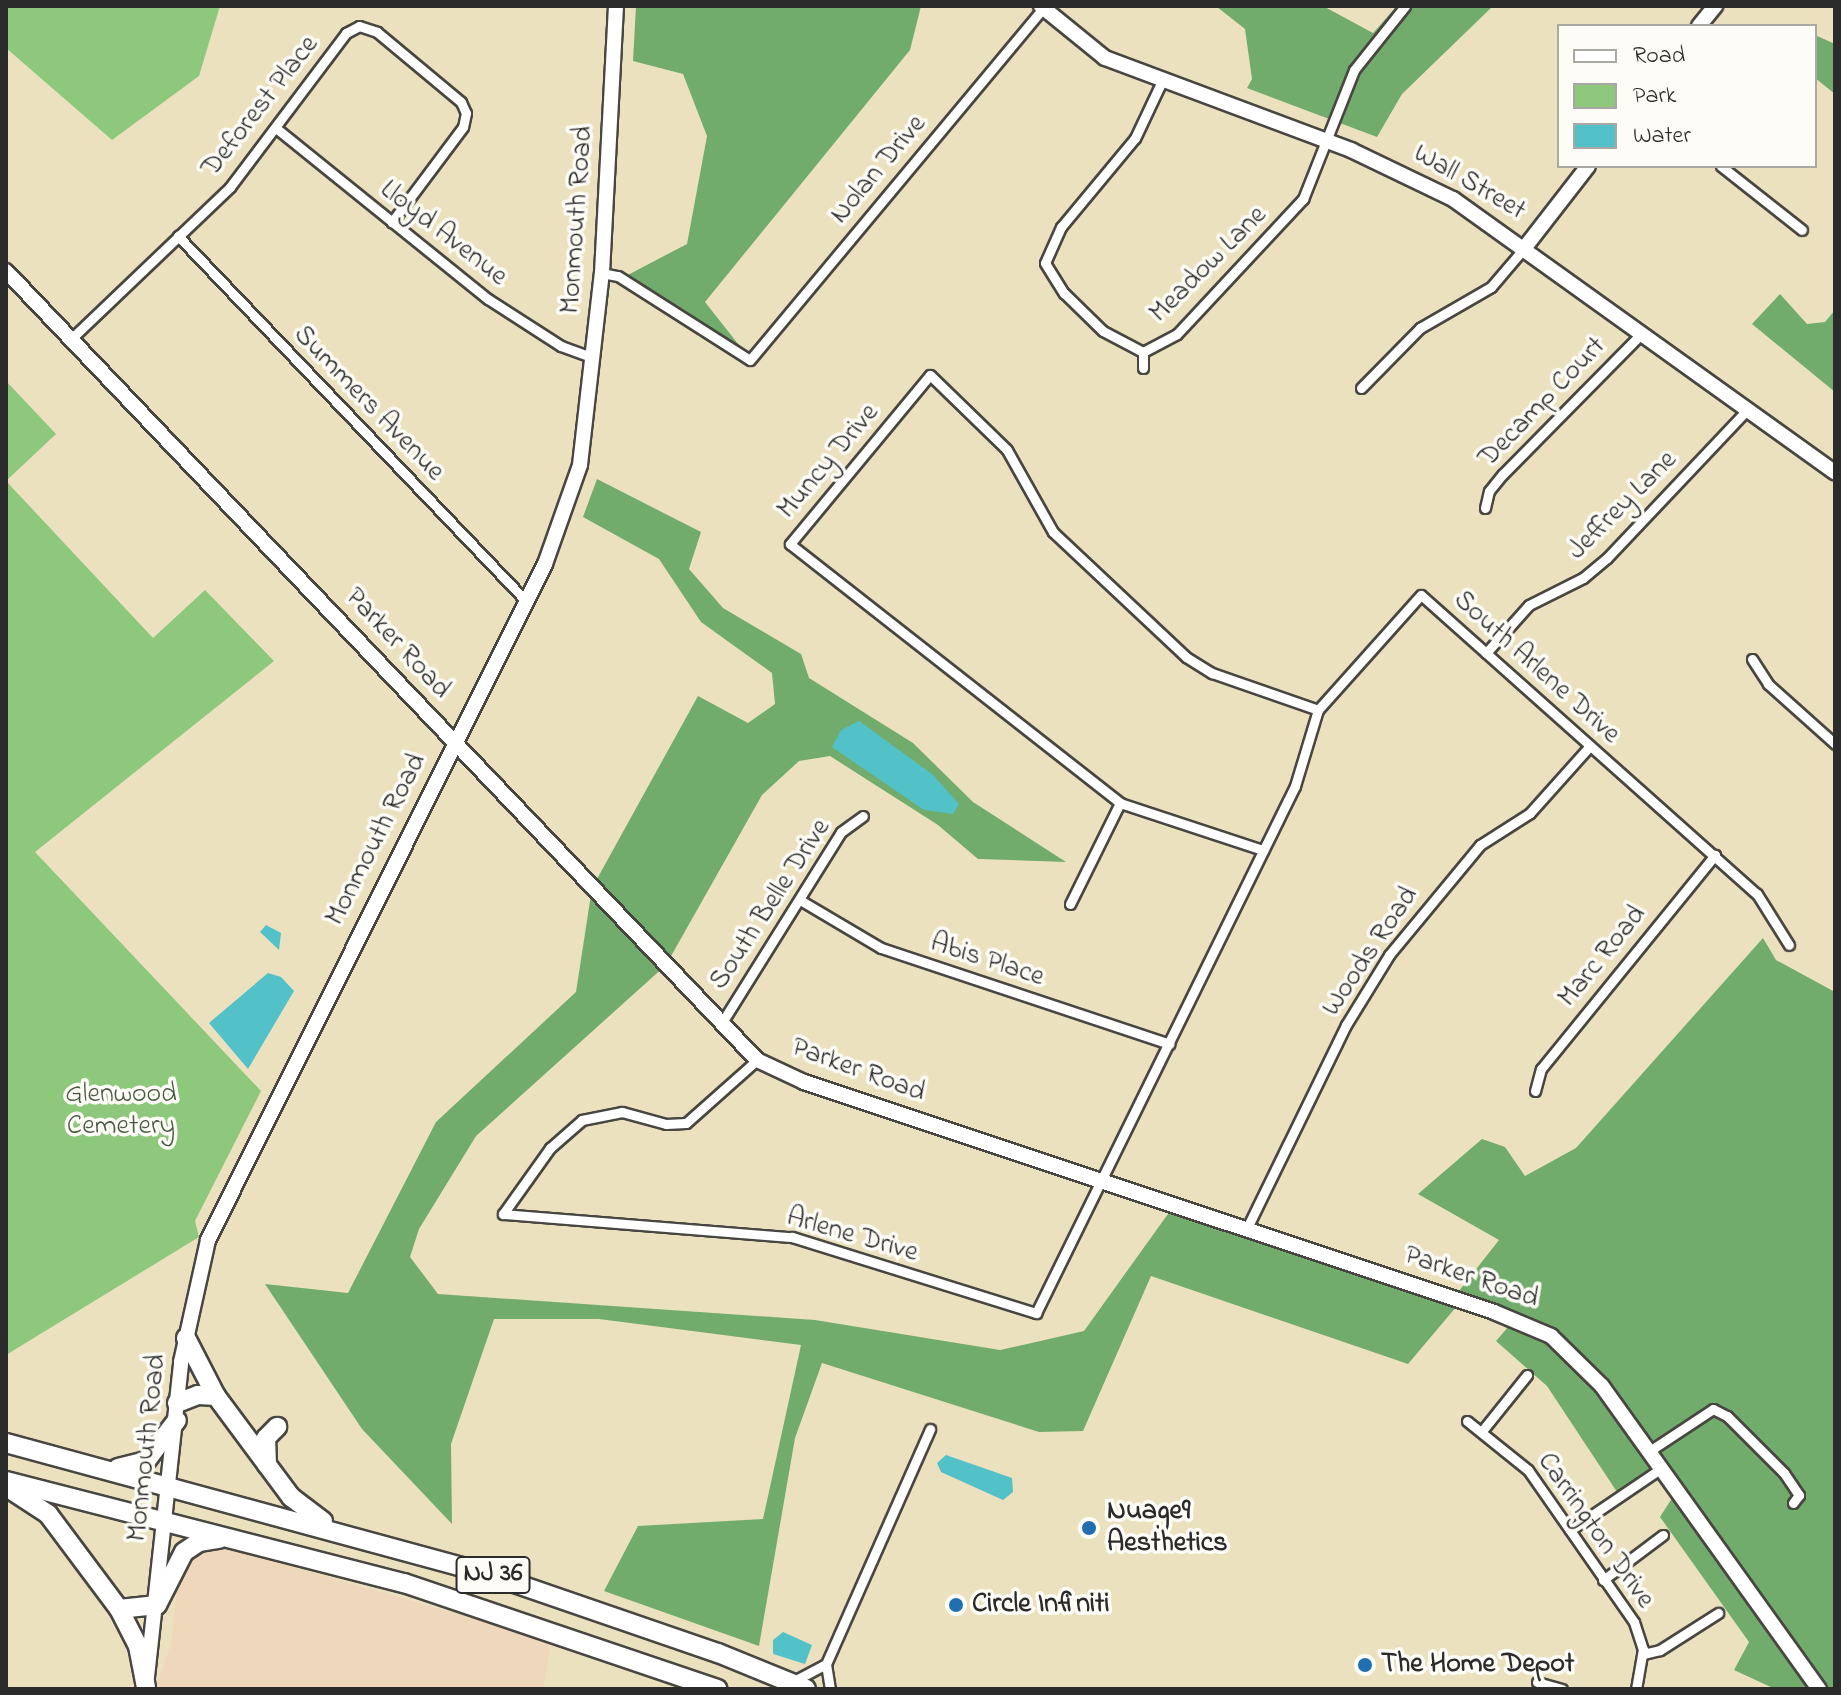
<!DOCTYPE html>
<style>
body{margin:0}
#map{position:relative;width:1841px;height:1695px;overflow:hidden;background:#ebe1bf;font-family:"Indie Flower",sans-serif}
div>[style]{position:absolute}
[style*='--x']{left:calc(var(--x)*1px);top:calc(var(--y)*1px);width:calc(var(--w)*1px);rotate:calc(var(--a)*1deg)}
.built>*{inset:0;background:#eed7bb}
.green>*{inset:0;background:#8ec87c}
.forest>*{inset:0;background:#72ac6c}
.water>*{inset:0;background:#53c1c8}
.roads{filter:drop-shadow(2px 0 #484641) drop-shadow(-2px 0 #484641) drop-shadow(0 2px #484641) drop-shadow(0 -2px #484641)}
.street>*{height:9px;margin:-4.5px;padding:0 4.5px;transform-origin:4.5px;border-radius:4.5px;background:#fff}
.secondary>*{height:14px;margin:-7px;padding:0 7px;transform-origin:7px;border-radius:7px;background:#fff}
.highway>*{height:18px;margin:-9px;padding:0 9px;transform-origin:9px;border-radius:9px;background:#fff}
.dots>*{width:22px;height:22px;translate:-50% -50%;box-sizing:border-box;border:4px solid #fdfcf7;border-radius:50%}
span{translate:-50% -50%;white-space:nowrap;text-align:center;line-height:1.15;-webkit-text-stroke:7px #fdfcf7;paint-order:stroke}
.shield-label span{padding:2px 6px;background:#fdfcf7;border:2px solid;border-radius:6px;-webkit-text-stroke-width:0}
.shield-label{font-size:26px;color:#2b2b2b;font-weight:700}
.street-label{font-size:28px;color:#2b2b2b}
.park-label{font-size:28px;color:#495a43}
.poi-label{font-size:28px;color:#2b2b2b;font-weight:700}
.left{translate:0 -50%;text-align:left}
.frame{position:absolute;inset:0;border:8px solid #2b2b2b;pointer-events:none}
.legend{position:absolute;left:1557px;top:24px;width:260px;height:144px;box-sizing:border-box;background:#fdfcf7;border:2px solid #a9a8a5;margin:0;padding:10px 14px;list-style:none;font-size:24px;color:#2b2b2b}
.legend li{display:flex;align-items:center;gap:16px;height:40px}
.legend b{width:40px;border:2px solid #a9a8a5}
</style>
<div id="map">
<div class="built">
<div style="clip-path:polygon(219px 1546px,545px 1639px,550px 1649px,543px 1689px,155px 1689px,171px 1644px,179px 1574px,188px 1553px)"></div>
</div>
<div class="green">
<div style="clip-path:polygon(6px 6px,220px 6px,199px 76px,112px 140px,6px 48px)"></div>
<div style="clip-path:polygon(6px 381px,56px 434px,6px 481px,153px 638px,205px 590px,274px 661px,35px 852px,261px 1091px,195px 1221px,199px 1237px,6px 1355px)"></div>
</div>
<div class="forest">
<div style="clip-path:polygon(636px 6px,921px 6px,910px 50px,705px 302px,750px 359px,622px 278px,687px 244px,707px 136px,683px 74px,633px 61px)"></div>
<div style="clip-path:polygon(1323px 6px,1373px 33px,1397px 6px,1493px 6px,1402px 94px,1377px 137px,1247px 88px,1252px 79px,1245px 29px,1217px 7px)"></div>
<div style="clip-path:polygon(1815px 35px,1835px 44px,1835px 94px,1815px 78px)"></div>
<div style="clip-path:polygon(1780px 294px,1807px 324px,1825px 322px,1835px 310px,1835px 392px,1752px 324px)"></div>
<div style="clip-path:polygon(597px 479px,701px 532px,689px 569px,723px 608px,801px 654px,809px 678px,913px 743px,973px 802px,1066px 862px,978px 859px,938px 825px,830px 756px,799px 761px,762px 795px,666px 965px,476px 1136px,419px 1229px,410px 1257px,438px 1294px,815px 1320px,1000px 1350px,1084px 1331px,1178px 1200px,1459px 1291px,1499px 1240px,1418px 1194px,1482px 1139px,1505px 1147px,1525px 1176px,1576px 1148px,1763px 938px,1776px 960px,1835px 992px,1835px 1689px,1775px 1689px,1734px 1670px,1749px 1642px,1660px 1517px,1676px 1492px,1661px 1470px,1621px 1498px,1547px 1386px,1496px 1341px,1515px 1319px,1462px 1300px,1408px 1364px,1151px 1276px,1083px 1431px,1039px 1432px,822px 1363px,795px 1438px,759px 1646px,604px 1591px,638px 1526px,763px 1519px,801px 1345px,599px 1319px,494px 1319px,451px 1444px,452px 1524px,362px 1429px,265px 1284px,348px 1293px,436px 1122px,576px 992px,592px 888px,698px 696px,748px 723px,775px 704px,772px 673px,701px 622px,659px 559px,583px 517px)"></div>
</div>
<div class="water">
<div style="clip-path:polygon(859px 721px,932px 774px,959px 804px,953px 814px,924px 810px,832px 747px,841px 730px)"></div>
<div style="clip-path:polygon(266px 925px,281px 933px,279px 950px,260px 932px)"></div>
<div style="clip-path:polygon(268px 973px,281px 977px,294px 991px,248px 1069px,209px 1023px)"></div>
<div style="clip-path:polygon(946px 1455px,1012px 1478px,1013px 1492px,1003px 1500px,941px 1472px,937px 1463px)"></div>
<div style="clip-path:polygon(783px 1632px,812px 1645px,805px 1664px,773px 1654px,773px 1640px)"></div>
</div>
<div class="roads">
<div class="street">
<div style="--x:1162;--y:81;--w:63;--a:115.3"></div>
<div style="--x:1135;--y:138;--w:116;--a:129.7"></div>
<div style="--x:1061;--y:227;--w:39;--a:114"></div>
<div style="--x:1045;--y:263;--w:36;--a:58"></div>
<div style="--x:1064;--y:293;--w:54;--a:44.3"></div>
<div style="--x:1103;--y:331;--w:45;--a:27.7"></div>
<div style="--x:1143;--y:352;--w:38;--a:-28"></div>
<div style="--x:1177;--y:334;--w:185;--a:-47"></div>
<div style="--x:1303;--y:199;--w:139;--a:-68.4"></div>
<div style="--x:1354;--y:70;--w:82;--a:-51.4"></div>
<div style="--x:276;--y:128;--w:272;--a:38.9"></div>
<div style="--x:488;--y:299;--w:87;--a:32.8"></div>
<div style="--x:561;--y:346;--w:35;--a:20"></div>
<div style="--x:1721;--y:166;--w:103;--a:38.3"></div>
<div style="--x:178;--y:236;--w:506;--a:46.36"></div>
<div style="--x:602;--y:273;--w:16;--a:11"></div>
<div style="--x:618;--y:276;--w:156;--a:32.5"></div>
<div style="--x:750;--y:360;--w:458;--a:-50.2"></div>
<div style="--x:70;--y:340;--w:221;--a:-43.7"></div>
<div style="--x:230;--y:187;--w:193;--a:-53"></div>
<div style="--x:346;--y:33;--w:15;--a:-28"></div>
<div style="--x:359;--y:26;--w:19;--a:18"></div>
<div style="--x:377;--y:32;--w:109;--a:39.8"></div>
<div style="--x:461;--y:102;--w:12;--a:66"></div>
<div style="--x:466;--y:113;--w:14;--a:102"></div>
<div style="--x:463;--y:127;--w:119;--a:126.8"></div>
<div style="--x:1143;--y:352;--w:16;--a:90"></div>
<div style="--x:930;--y:375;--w:107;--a:44.2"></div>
<div style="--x:1007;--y:450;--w:94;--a:60.7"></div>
<div style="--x:1053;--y:532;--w:183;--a:43.2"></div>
<div style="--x:1186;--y:657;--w:31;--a:32"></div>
<div style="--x:1212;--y:673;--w:112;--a:19.2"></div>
<div style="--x:1361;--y:388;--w:84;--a:-45.5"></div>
<div style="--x:1420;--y:328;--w:82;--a:-30"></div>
<div style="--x:1491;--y:287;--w:54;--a:-49.5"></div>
<div style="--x:1485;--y:508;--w:17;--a:-77"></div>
<div style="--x:1489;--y:491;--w:22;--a:-51"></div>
<div style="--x:1503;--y:474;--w:198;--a:-45.4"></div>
<div style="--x:790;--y:544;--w:420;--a:38.1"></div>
<div style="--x:1120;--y:803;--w:151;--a:18.2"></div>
<div style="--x:790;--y:544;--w:219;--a:-50.4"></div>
<div style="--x:1421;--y:595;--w:450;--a:41.7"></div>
<div style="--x:1757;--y:894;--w:60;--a:57.9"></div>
<div style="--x:1486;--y:653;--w:64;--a:-48.1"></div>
<div style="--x:1529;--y:605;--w:60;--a:-26.6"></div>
<div style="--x:1583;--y:578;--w:31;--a:-40"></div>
<div style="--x:1607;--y:558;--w:204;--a:-46.6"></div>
<div style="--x:1752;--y:659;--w:30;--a:57"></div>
<div style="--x:1768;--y:684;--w:90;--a:41.8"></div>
<div style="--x:800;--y:900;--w:94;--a:30.7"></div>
<div style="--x:881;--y:948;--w:304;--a:18.4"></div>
<div style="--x:1070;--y:904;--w:113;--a:-63.7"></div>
<div style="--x:721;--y:1024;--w:226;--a:-58"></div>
<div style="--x:841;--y:832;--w:27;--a:-36"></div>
<div style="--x:757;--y:1060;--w:95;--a:138.4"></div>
<div style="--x:686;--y:1123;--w:20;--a:177"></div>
<div style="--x:666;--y:1124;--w:46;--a:-164.7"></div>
<div style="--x:622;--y:1112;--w:41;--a:168.7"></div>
<div style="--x:582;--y:1120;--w:43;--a:138.8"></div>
<div style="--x:550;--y:1148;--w:81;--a:125.5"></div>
<div style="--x:503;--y:1214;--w:290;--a:4.6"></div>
<div style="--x:792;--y:1237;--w:256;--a:17.3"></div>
<div style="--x:1036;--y:1313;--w:587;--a:-63.83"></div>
<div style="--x:1295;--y:786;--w:79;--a:-73.2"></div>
<div style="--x:1318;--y:710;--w:154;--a:-48.2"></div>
<div style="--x:1535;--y:1091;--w:23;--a:-75"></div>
<div style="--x:1541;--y:1069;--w:276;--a:-50.9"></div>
<div style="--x:1247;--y:1228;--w:226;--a:-64"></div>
<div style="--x:1346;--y:1025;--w:82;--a:-58.4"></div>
<div style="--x:1389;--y:955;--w:143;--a:-50.4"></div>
<div style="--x:1480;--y:845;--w:59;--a:-32.6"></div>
<div style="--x:1530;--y:813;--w:90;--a:-48.2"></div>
<div style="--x:1467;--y:1421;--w:78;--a:38.8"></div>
<div style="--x:1528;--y:1470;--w:185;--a:55.1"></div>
<div style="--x:1634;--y:1622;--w:28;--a:72"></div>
<div style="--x:1643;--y:1649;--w:41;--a:99.9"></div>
<div style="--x:1482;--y:1431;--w:72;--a:-51.2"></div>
<div style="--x:1648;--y:1452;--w:78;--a:-33.5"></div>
<div style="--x:1713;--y:1409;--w:16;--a:27"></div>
<div style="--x:1727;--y:1416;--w:81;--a:45"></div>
<div style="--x:1784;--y:1473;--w:27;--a:56"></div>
<div style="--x:1799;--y:1495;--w:10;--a:127"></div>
<div style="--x:1570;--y:1530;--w:109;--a:-34.1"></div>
<div style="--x:1603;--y:1580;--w:75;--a:-36.9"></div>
<div style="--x:1643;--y:1654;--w:17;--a:-13"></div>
<div style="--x:1660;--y:1650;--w:69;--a:-32.5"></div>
<div style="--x:826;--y:1664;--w:25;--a:81"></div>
<div style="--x:792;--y:1682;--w:38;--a:-28"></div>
<div style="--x:826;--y:1664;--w:257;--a:-66.1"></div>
<div style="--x:1537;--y:1682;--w:26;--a:16"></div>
</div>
<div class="secondary">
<div style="--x:1041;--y:6;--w:82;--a:39.1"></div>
<div style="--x:1105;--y:58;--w:263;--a:20.5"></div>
<div style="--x:1351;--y:150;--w:113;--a:25.7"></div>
<div style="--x:1453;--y:199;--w:470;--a:35.6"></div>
<div style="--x:1699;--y:26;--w:26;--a:-51"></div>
<div style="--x:1526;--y:246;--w:101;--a:-52.2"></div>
<div style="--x:6;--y:271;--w:1089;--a:46.41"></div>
<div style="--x:757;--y:1060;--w:52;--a:25.1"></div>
<div style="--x:804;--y:1082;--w:727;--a:18.43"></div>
<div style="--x:1494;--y:1312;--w:62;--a:22.8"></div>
<div style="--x:1551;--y:1336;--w:71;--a:44.4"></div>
<div style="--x:1602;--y:1386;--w:373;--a:54.4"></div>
<div style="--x:147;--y:1677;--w:317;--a:-83.8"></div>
<div style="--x:181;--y:1362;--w:125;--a:-77.5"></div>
<div style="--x:208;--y:1240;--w:755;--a:-63.5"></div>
<div style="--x:545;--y:564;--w:105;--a:-70.5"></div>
<div style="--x:580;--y:465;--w:193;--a:-83.5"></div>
<div style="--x:602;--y:273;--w:267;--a:-87"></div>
</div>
<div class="highway">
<div style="--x:186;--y:1338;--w:65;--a:62.7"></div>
<div style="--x:177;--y:1403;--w:22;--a:-21"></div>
<div style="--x:198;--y:1395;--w:18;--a:3"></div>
<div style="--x:216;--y:1396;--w:126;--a:53.4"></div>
<div style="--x:291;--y:1497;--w:40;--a:37"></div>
<div style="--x:6;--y:1443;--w:499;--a:15.2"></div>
<div style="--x:488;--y:1574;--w:243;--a:19"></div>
<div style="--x:718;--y:1653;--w:95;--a:22.2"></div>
<div style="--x:267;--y:1465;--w:27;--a:-92"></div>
<div style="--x:266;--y:1438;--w:16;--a:-45"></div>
<div style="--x:118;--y:1468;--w:29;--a:-14"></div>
<div style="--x:146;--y:1461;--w:51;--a:-52.9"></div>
<div style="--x:6;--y:1481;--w:411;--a:14.4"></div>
<div style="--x:404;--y:1583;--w:331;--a:18.7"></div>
<div style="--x:8;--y:1488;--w:48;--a:33"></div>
<div style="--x:48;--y:1514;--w:119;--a:53.2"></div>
<div style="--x:119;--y:1609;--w:42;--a:62.8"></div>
<div style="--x:138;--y:1646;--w:42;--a:79"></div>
<div style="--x:119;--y:1609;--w:38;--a:-6"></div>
<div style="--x:157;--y:1605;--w:59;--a:-63"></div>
<div style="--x:184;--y:1552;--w:18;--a:-34"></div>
<div style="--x:199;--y:1542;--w:20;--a:-9"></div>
</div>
</div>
<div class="dots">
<div style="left:1089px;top:1528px;background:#1f6fb2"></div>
<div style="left:956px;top:1605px;background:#1f6fb2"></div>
<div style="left:1365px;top:1665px;background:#1f6fb2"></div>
</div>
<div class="shield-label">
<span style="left:493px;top:1575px">NJ 36</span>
</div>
<div class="street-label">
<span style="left:261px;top:107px;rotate:-52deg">Deforest Place</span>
<span style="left:879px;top:170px;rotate:-50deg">Nolan Drive</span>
<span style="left:1469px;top:183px;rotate:30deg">Wall Street</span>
<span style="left:578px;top:220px;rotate:-86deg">Monmouth Road</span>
<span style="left:443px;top:234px;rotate:38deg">Lloyd Avenue</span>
<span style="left:1209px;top:265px;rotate:-45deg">Meadow Lane</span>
<span style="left:1543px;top:403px;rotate:-46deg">Decamp Court</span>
<span style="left:368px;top:404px;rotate:46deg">Summers Avenue</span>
<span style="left:829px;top:462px;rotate:-50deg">Muncy Drive</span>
<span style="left:1623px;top:506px;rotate:-45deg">Jeffrey Lane</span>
<span style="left:397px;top:644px;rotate:47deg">Parker Road</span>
<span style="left:1536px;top:668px;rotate:42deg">South Arlene Drive</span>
<span style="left:377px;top:840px;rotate:-63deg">Monmouth Road</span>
<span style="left:771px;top:905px;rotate:-57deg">South Belle Drive</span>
<span style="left:1371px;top:952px;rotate:-56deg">Woods Road</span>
<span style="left:1603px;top:957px;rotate:-51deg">Marc Road</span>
<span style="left:987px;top:961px;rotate:18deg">Abis Place</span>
<span style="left:858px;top:1071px;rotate:20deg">Parker Road</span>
<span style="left:852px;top:1236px;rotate:16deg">Arlene Drive</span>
<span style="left:1471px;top:1278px;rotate:19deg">Parker Road</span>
<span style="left:148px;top:1448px;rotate:-84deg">Monmouth Road</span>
<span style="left:1595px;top:1531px;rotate:55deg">Carrington Drive</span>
</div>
<div class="park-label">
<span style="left:121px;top:1111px">Glenwood<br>Cemetery</span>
</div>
<div class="poi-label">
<span class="left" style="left:1107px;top:1528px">Nuage9<br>Aesthetics</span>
<span class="left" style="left:972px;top:1605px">Circle Infiniti</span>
<span class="left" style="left:1381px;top:1665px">The Home Depot</span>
</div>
<div class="frame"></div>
<ul class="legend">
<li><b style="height:10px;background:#fff"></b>Road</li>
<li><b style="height:22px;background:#8ec87c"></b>Park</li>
<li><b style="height:22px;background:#53c1c8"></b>Water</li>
</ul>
</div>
